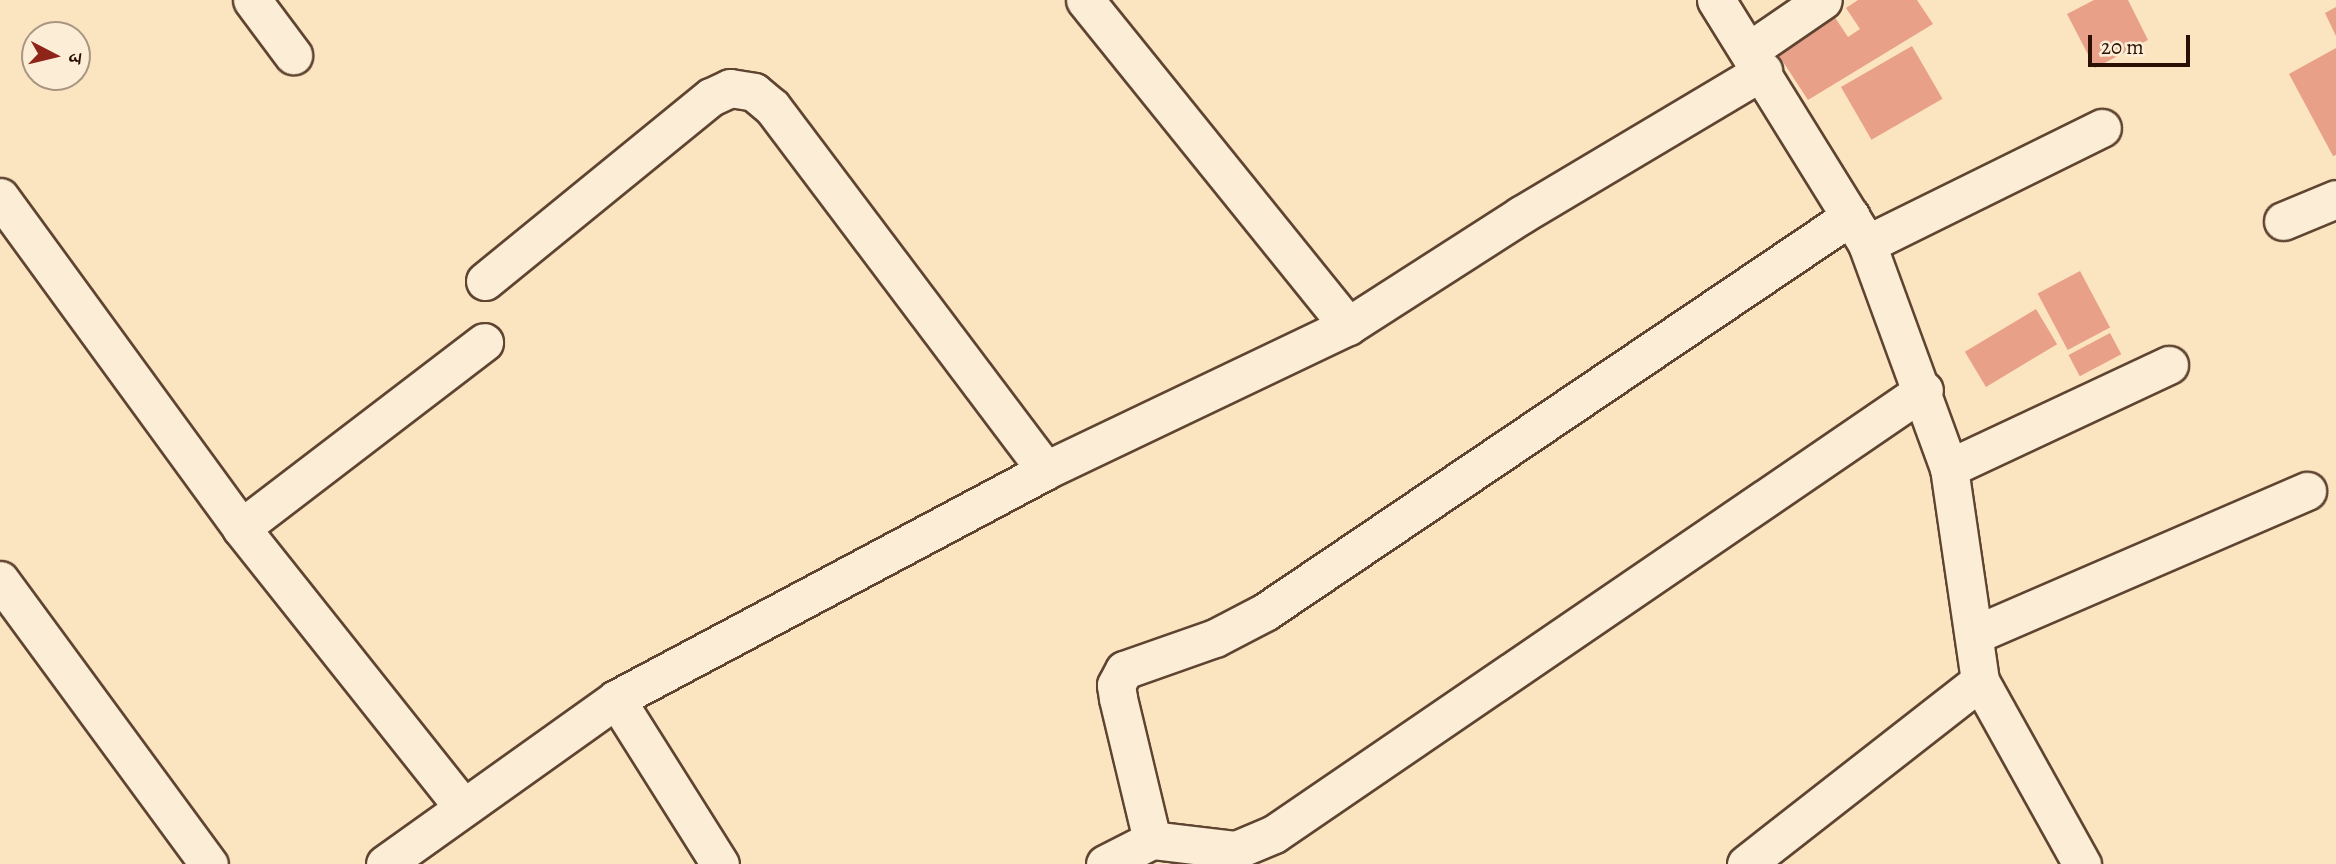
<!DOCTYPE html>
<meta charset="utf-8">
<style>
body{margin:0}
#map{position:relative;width:2336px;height:864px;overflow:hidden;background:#fbe5c0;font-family:Alegreya,"Noto Serif Devanagari",serif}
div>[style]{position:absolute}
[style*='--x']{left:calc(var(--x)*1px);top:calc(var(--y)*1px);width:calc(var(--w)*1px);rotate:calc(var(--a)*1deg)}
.building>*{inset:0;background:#e8a089;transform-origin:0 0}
.roads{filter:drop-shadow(2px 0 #5f4432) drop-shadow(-2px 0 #5f4432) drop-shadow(0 2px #5f4432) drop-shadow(0 -2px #5f4432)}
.minor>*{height:37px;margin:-18.5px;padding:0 18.5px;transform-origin:18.5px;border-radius:18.5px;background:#fceed6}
span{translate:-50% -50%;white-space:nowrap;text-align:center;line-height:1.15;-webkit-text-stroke:5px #fceed6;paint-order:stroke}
.north{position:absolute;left:21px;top:21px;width:70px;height:70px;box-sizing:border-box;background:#fceed6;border:2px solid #a89582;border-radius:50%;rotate:97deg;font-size:19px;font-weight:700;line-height:28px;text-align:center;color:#2b0f03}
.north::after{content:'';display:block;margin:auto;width:24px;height:32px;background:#8f2418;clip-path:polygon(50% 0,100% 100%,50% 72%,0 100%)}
.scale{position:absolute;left:2088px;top:35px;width:102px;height:32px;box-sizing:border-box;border:4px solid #2b0f03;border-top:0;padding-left:9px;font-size:21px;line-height:24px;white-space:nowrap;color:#2b0f03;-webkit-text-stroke:5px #fceed6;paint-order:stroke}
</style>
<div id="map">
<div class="building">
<div style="clip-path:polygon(1858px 0,1917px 0,1933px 24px,1808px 100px,1776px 51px,1832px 13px,1848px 37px,1860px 29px,1846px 8px)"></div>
<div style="clip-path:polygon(2094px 0,2128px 0,2148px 40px,2095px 68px,2067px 14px)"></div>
<div style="clip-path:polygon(2336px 7px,2336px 36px,2325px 13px)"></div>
<div style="left:1912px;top:46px;width:61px;height:82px;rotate:60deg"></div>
<div style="clip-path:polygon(2336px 48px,2336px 155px,2333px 156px,2289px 74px)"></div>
<div style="left:2080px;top:271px;width:64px;height:48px;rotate:62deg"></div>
<div style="left:2036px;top:309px;width:41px;height:83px;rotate:59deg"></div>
<div style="left:2110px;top:333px;width:24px;height:47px;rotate:62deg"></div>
</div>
<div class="roads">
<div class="minor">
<div style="--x:252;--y:0;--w:69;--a:53.3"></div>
<div style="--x:1085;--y:0;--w:419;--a:51.1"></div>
<div style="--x:1716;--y:0;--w:287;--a:58.2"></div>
<div style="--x:1867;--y:244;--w:239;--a:69.9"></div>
<div style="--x:1949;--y:468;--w:215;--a:81.7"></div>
<div style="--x:1980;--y:681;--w:210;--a:60.9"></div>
<div style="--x:1750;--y:50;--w:88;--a:-34.4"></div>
<div style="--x:0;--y:197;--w:409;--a:53.9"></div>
<div style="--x:241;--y:528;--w:357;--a:51.5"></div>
<div style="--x:2283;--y:221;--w:57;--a:-22.5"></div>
<div style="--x:1867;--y:244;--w:262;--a:-26.3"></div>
<div style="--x:485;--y:281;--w:291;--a:-39.2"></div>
<div style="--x:711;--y:97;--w:21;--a:-25"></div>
<div style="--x:730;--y:88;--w:24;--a:9"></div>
<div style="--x:754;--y:92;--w:23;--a:40"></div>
<div style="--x:772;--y:107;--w:455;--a:53"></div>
<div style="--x:1949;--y:468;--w:243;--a:-25.1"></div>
<div style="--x:241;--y:528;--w:306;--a:-37.4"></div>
<div style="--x:0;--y:580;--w:353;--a:53.7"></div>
<div style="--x:1974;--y:635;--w:363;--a:-23.4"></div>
<div style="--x:616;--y:699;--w:195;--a:57.8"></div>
<div style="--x:1152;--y:840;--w:146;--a:-103.5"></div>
<div style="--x:1118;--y:698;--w:13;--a:-99"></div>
<div style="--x:1116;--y:685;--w:17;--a:-62"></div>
<div style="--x:1124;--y:670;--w:96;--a:-19.4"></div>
<div style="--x:1215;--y:638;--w:56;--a:-27.5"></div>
<div style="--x:1265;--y:612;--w:707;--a:-34.05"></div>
<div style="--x:385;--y:864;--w:284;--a:-35.5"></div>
<div style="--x:616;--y:699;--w:487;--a:-28"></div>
<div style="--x:1046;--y:470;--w:335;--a:-25.5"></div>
<div style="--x:1348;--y:326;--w:206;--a:-32.7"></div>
<div style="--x:1521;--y:215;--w:282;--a:-30.8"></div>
<div style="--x:1105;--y:864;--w:53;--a:-27.1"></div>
<div style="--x:1152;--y:840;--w:85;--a:6.8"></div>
<div style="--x:1236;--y:850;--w:41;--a:-22.8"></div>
<div style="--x:1274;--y:834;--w:787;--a:-34.34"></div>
<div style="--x:1746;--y:864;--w:297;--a:-38"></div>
</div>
</div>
<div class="north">उ</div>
<div class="scale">20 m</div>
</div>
